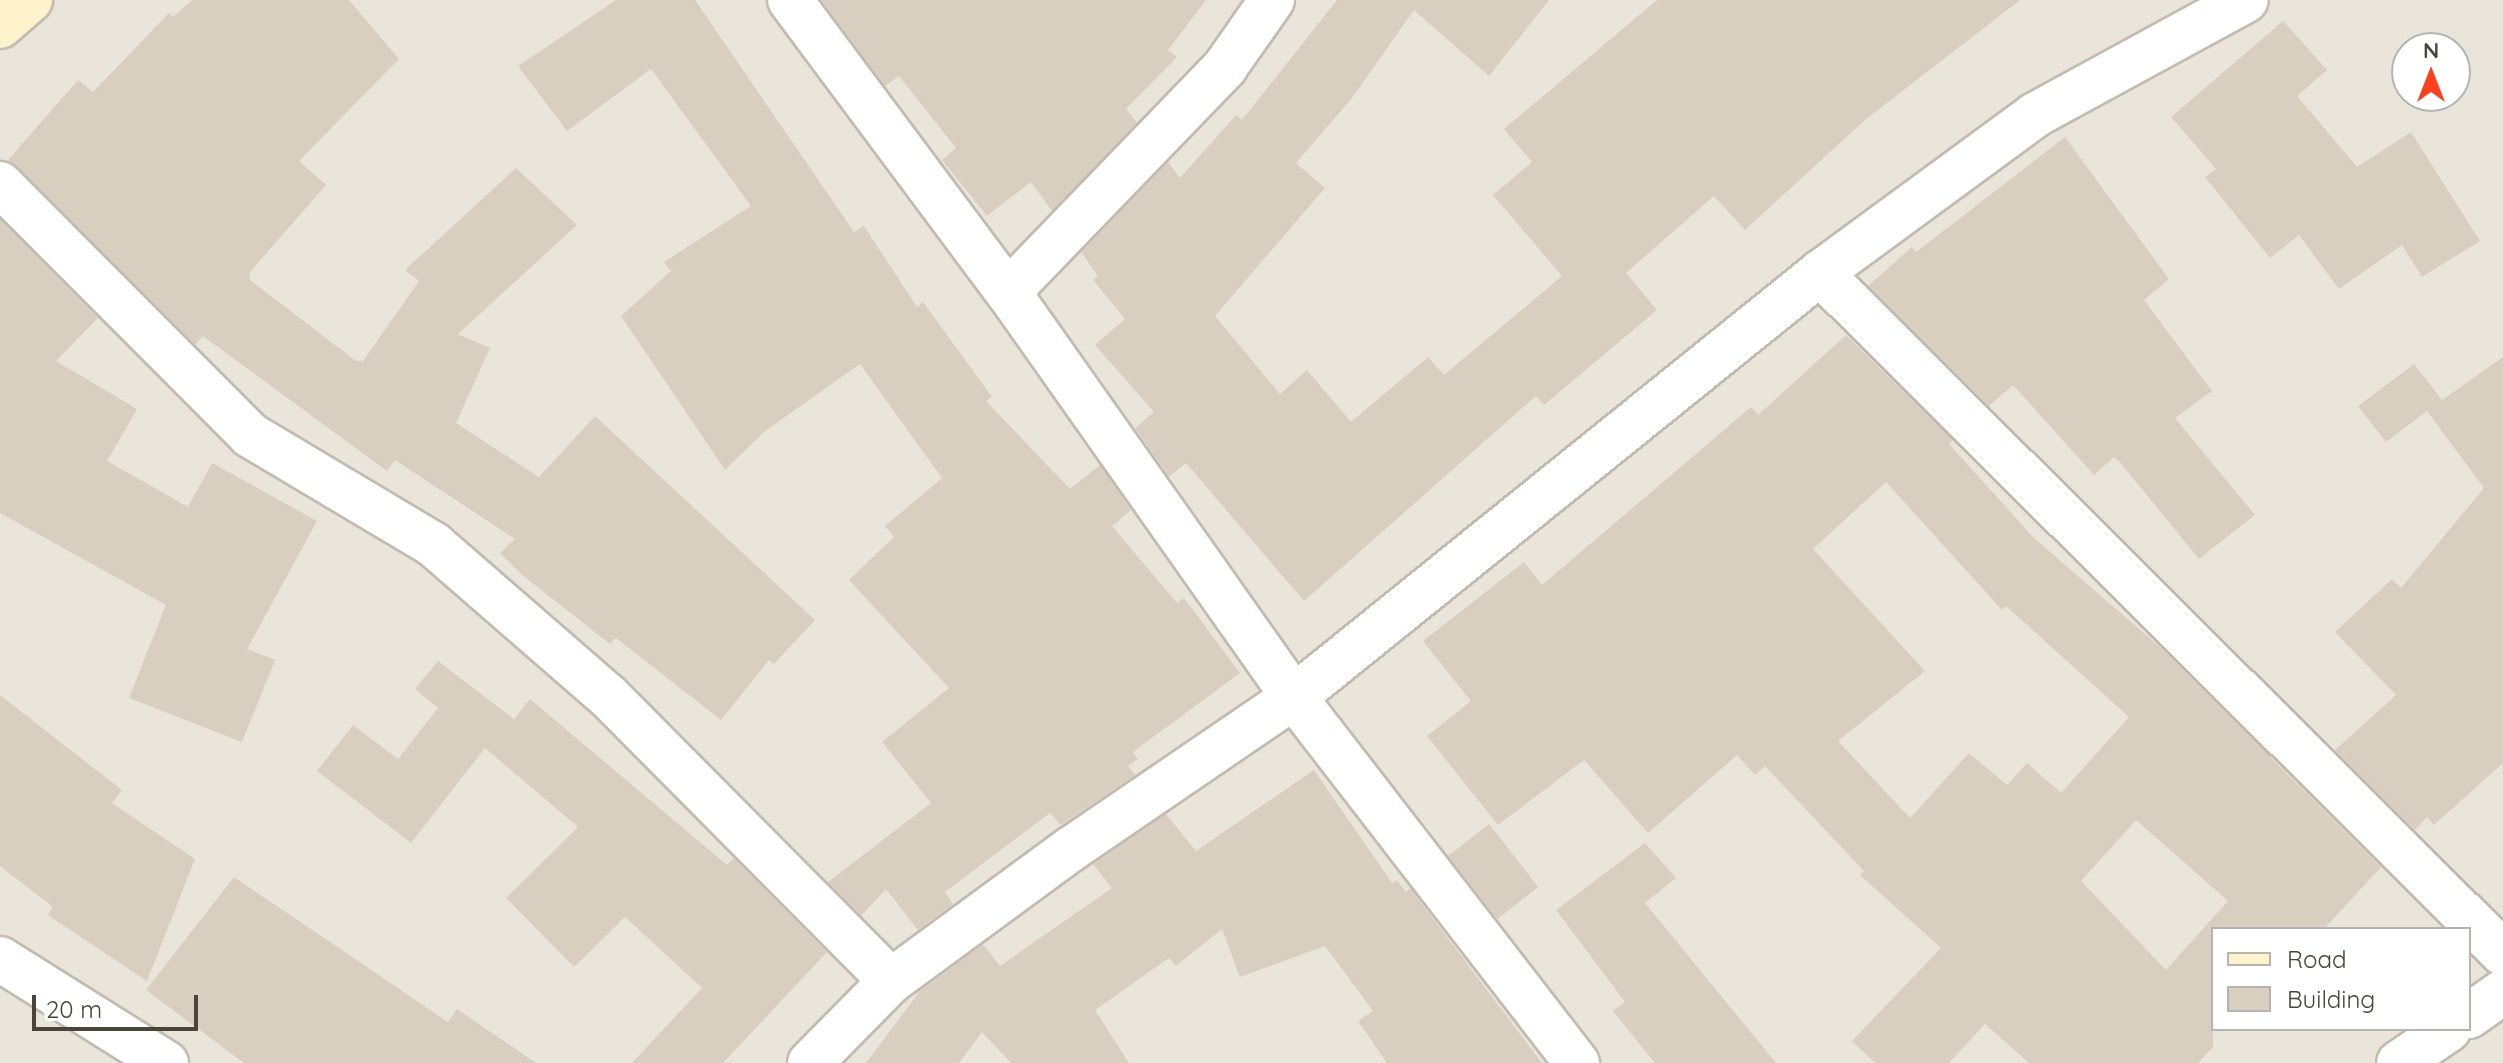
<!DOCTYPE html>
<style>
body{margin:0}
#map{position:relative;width:2503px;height:1063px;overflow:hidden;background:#f6f3ec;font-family:Quicksand,sans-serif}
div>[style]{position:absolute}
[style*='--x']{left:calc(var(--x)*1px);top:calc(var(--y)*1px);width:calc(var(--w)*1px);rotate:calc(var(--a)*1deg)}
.residential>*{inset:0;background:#eae5da}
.building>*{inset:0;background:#d8cfc1;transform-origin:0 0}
.roads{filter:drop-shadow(2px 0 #c2bbae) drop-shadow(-2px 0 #c2bbae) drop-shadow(0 2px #c2bbae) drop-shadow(0 -2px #c2bbae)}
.street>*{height:44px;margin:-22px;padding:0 22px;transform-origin:22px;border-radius:22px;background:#fff}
.secondary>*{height:44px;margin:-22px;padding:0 22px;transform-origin:22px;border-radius:22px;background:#fff3cd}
span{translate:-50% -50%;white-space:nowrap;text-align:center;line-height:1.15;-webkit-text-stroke:8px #fff;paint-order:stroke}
.legend{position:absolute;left:2211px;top:927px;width:260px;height:104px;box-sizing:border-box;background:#fff;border:2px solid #b7b4b0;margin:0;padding:10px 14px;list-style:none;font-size:24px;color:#4b4439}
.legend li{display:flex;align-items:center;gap:16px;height:40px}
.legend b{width:40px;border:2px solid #b7b4b0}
.north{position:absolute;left:2391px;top:32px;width:80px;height:80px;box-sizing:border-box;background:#fff;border:2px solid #b7b4b0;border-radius:50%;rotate:0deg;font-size:22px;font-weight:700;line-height:32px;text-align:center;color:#4b4439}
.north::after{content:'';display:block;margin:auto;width:28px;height:36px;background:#fc3f1d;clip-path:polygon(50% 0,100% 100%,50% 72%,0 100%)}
.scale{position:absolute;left:32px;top:995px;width:166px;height:36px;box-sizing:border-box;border:4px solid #4b4439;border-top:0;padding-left:10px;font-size:24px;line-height:28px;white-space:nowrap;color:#4b4439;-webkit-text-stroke:6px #fff;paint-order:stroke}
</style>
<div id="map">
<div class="residential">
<div style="clip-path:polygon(evenodd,0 0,2503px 0,2503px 1063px,0 1063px,0 0,2407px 48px,2455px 48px,2455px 96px,2407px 96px,2407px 48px,0 0,2213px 929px,2469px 929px,2469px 1029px,2213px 1029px,2213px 929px)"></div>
</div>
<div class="building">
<div style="clip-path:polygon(192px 0,349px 0,399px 59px,299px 161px,326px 185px,250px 272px,250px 280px,356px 361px,363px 361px,419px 281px,405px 270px,516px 168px,577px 225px,458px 334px,490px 348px,456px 423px,539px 477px,595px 416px,815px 620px,774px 664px,769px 660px,721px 720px,616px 638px,610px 644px,521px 574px,500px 553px,515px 539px,395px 460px,387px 471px,203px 336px,195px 345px,8px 160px,78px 80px,93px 92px,169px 13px,173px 17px)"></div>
<div style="clip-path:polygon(616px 0,695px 0,854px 232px,864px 226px,917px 307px,923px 302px,992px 397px,986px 401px,1070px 489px,1100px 465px,1131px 510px,1112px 526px,1177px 603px,1184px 598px,1240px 673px,1133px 752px,1138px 759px,1128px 766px,1135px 775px,1061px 825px,1050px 813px,945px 892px,953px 904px,918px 930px,886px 889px,861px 916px,828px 882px,931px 803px,882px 742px,949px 688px,849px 580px,894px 537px,885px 526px,942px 478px,860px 364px,764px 432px,725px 470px,621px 316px,671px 271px,664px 262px,751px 206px,651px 69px,567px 131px,518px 66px)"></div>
<div style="clip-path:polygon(821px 0,1206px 0,1168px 50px,1177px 57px,1126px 109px,1137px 123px,1052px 211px,1031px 182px,987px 216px,942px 160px,956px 148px,899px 76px,885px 86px)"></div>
<div style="clip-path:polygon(1337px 0,1549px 0,1489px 76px,1414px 10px,1352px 98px,1296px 163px,1325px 188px,1215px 316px,1280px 394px,1307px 370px,1351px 422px,1428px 357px,1444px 375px,1562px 276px,1493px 195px,1532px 162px,1504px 129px,1657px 0,2020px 0,1865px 120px,1745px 230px,1714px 196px,1626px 273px,1657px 310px,1544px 405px,1536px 396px,1304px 601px,1186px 463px,1169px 477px,1135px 428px,1154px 412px,1095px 345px,1125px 319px,1093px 280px,1098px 276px,1081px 252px,1168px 162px,1180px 178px,1236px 115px,1242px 120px)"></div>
<div style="clip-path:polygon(2283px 21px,2327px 70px,2297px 96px,2357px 167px,2411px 132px,2480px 241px,2422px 277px,2402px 245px,2339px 289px,2299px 235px,2270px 258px,2205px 177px,2216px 169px,2171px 117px)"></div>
<div style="clip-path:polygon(2065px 137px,2169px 279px,2144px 300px,2212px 391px,2175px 418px,2255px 515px,2199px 559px,2119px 461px,2114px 457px,2094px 475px,2013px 385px,1989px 406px,1868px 286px,1912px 247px,1916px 252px)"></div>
<div style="clip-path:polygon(0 219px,98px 318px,56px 361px,137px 409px,107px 461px,188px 507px,212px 463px,317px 521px,247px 649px,275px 660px,242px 742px,129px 698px,166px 605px,0 513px)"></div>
<div style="clip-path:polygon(evenodd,1846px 335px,1953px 440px,1949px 444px,2034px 538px,2161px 648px,2381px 867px,2324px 929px,2213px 929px,2213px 1047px,2198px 1063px,2029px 1063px,1985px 1024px,1949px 1063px,1875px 1063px,1852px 1041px,1941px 948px,1860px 875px,1864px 871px,1765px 766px,1755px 775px,1737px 755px,1648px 833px,1584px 760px,1498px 825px,1427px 736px,1471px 701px,1423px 641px,1524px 562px,1542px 585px,1751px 407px,1758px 415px,1846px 335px,1886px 482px,2002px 610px,2006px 606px,2129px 717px,2061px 793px,2027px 763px,2007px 785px,1969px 753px,1910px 818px,1838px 741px,1925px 671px,1813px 549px,1886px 482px,1846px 335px,2136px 820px,2228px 901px,2166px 970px,2081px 881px,2136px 820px)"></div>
<div style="clip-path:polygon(2503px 357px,2503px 763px,2434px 825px,2427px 817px,2415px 830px,2335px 750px,2396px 695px,2335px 632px,2392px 579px,2401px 588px,2484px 488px,2427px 411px,2386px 442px,2358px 406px,2414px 364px,2442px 400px,2435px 405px)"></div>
<div style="clip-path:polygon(438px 661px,514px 719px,530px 699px,727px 865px,734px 858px,827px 952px,723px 1063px,632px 1063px,702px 988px,625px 917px,574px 967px,506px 898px,578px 827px,485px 748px,411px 843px,317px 771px,353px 725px,398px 759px,438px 708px,415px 689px)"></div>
<div style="clip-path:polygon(0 695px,122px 790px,112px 803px,195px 859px,147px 981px,48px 915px,53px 907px,0 866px)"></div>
<div style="clip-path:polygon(1314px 770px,1392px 883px,1397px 880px,1406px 892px,1410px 888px,1542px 1063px,1387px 1063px,1358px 1021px,1373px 1011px,1325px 946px,1240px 977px,1222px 929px,1176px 966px,1169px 958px,1095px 1010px,1129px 1063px,1011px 1063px,982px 1032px,959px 1063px,866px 1063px,920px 991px,983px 944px,1000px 966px,1112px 888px,1093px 864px,1166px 814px,1196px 851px)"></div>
<div style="left:1489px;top:824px;width:80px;height:52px;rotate:52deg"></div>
<div style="clip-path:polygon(1645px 843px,1676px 878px,1645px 903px,1776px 1063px,1655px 1063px,1613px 1011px,1625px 1002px,1556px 910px)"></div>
<div style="clip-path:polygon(234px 877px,448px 1022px,457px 1009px,536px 1063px,244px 1063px,146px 990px)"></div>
</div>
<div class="roads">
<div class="street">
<div style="--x:790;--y:0;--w:364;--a:53.3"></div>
<div style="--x:1008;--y:292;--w:496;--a:54.8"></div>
<div style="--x:1294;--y:697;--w:463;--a:52.3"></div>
<div style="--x:0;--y:184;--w:354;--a:45.1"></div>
<div style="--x:250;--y:435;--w:213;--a:30.8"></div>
<div style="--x:433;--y:544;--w:230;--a:41"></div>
<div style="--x:607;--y:695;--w:403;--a:45.2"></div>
<div style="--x:1820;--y:273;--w:964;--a:44.87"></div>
<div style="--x:1008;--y:292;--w:313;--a:-46"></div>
<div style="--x:1225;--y:67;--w:82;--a:-55"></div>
<div style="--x:0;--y:959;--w:196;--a:32.1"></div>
<div style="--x:2469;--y:1016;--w:42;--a:-35.2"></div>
<div style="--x:810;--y:1063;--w:115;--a:-45.4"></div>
<div style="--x:891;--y:981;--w:223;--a:-36.3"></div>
<div style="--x:1071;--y:849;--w:270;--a:-34.3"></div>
<div style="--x:1294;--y:697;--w:676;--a:-38.87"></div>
<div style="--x:1820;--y:273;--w:267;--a:-36.3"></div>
<div style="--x:2035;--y:115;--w:240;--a:-28.6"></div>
<div style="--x:2399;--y:1063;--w:60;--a:-34.2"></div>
</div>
<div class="secondary">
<div style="--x:0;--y:26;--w:40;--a:-41"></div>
</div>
</div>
<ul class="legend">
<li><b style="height:10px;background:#fff3cd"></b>Road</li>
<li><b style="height:22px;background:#d8cfc1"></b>Building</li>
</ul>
<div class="north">N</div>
<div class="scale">20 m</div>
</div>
